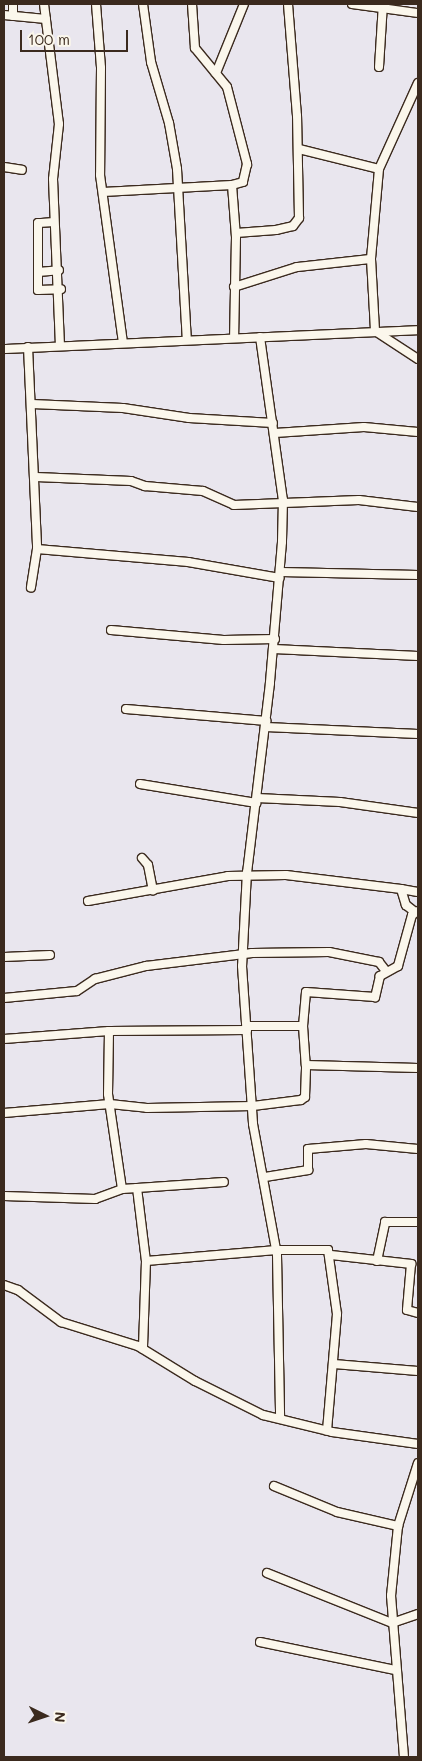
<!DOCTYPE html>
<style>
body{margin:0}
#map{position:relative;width:422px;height:1761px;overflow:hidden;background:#e9e6ee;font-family:Mali,sans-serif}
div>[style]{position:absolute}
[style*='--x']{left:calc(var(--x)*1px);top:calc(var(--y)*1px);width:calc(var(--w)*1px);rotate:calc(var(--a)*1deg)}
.roads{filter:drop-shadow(1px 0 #3b2a1e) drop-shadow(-1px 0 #3b2a1e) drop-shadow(0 1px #3b2a1e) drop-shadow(0 -1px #3b2a1e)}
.street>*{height:8px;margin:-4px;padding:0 4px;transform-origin:4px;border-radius:4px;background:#fbf7ec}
span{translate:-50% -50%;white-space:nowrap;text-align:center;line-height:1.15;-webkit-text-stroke:4px #fbf7ec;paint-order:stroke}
.frame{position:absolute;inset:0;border:5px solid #3b2a1e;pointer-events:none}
.north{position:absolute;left:20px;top:1691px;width:50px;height:50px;-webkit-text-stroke:4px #fbf7ec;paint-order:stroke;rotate:94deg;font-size:14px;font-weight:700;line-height:20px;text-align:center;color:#3b2a1e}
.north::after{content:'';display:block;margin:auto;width:18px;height:22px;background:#3b2a1e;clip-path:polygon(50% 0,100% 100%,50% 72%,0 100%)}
.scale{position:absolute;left:20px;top:30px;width:108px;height:22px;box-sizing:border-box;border:2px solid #3b2a1e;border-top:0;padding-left:6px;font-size:15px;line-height:18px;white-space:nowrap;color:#3b2a1e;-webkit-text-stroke:4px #fbf7ec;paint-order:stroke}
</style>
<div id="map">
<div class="roads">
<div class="street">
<div style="--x:44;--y:4;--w:121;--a:82.9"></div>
<div style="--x:59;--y:124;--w:55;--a:96.2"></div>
<div style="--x:53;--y:179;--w:167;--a:87.6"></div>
<div style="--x:96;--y:4;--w:64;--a:85.5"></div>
<div style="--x:101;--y:68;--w:107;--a:90.5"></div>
<div style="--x:100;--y:175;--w:169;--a:82.2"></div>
<div style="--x:143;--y:4;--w:59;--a:82.1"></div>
<div style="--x:151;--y:62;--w:64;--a:73.6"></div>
<div style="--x:169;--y:123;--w:47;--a:80.1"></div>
<div style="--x:177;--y:169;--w:171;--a:86.7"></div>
<div style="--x:192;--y:4;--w:44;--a:86.1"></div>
<div style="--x:195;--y:48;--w:50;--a:50.6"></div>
<div style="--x:227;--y:87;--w:80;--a:75.4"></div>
<div style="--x:247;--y:164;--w:18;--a:103"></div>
<div style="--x:243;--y:182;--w:11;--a:165"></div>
<div style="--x:232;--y:185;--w:52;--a:85.6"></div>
<div style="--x:236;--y:237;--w:101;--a:91.1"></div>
<div style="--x:352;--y:4;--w:67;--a:7.8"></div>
<div style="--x:4;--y:15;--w:42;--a:5.4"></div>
<div style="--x:13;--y:16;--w:12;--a:-90"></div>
<div style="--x:379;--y:67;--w:63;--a:-86.4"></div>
<div style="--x:216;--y:73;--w:74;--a:-67.9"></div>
<div style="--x:418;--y:83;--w:94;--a:114.4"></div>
<div style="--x:379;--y:169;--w:90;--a:95.1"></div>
<div style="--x:371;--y:259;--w:72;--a:86.8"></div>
<div style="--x:375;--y:331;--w:51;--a:33.1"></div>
<div style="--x:299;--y:149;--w:82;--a:14"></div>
<div style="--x:4;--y:167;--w:18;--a:9"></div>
<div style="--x:103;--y:192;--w:129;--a:-3.1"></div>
<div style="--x:54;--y:222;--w:16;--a:176"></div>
<div style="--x:38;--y:223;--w:67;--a:90"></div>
<div style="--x:38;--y:290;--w:23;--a:-2"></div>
<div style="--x:236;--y:233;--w:40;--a:-4.3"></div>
<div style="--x:276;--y:230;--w:17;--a:-13"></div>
<div style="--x:293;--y:226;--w:10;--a:-53"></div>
<div style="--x:299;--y:218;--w:102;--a:-91.1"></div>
<div style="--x:297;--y:116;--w:112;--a:-94.6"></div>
<div style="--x:38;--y:272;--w:21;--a:-5"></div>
<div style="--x:234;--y:287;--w:66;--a:-17.6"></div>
<div style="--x:297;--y:267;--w:74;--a:-6.2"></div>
<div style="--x:260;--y:337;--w:165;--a:82"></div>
<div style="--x:283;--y:500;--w:42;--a:91.4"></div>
<div style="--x:282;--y:542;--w:142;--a:94.9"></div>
<div style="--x:270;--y:683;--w:190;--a:96.9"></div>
<div style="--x:247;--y:872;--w:94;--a:93"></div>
<div style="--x:242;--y:966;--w:158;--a:86"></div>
<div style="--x:253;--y:1124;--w:133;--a:79.6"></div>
<div style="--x:277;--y:1255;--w:163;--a:88.9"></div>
<div style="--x:28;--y:347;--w:202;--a:87.4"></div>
<div style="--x:37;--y:549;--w:39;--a:99"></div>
<div style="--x:4;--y:349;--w:414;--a:-2.6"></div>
<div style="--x:32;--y:404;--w:91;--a:2.5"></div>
<div style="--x:123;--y:408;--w:67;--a:8.6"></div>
<div style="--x:189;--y:418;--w:84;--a:3.4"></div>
<div style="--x:275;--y:433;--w:89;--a:-3.9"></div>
<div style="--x:364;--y:427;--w:54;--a:5.3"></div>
<div style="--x:36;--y:477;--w:95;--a:2.4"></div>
<div style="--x:131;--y:481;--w:15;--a:20"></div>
<div style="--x:145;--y:486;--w:58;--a:4.9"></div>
<div style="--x:203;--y:491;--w:34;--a:24"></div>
<div style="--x:234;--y:505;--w:125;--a:-2.3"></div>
<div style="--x:359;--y:500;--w:59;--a:6.8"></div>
<div style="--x:37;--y:549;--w:152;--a:4.9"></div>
<div style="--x:188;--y:562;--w:93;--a:9.9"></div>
<div style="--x:281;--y:572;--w:137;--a:1.3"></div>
<div style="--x:111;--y:630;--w:113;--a:5.1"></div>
<div style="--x:224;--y:640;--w:51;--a:-1.1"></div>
<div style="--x:274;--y:649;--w:144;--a:2.8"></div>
<div style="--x:126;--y:709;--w:141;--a:4.9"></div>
<div style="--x:266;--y:727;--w:152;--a:2.6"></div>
<div style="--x:140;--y:784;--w:118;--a:9.3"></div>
<div style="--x:257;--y:798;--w:83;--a:2.8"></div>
<div style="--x:340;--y:802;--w:79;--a:8"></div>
<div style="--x:142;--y:858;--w:9;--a:49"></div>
<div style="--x:148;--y:865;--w:26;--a:79"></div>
<div style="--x:401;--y:889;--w:17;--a:10"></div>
<div style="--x:88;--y:901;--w:142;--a:-10.1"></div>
<div style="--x:228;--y:876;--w:58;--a:-1"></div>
<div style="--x:286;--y:875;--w:116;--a:6.9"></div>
<div style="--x:401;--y:889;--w:17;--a:73"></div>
<div style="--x:406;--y:905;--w:11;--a:38"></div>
<div style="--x:418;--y:911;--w:7;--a:146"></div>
<div style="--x:412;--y:915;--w:53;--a:105.4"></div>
<div style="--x:398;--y:966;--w:21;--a:151"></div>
<div style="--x:380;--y:976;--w:22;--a:103"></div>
<div style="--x:375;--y:997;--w:69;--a:-175.9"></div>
<div style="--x:306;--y:992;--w:34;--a:95"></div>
<div style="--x:303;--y:1026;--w:39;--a:86"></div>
<div style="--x:306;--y:1065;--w:112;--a:1.5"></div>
<div style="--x:4;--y:957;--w:46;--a:-2.5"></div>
<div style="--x:4;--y:998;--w:73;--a:-5.5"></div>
<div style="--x:77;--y:991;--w:22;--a:-34"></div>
<div style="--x:95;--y:979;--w:53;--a:-14.3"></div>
<div style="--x:146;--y:966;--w:107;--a:-7"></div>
<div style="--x:252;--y:953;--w:77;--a:-0.7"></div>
<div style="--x:329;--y:952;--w:51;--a:11.3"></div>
<div style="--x:379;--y:962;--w:11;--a:52"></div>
<div style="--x:247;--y:1026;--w:56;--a:0"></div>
<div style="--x:109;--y:1031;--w:63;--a:90.9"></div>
<div style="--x:108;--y:1094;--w:96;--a:81.6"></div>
<div style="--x:4;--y:1039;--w:105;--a:-4.4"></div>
<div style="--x:109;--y:1031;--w:138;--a:-0.4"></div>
<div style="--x:4;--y:1113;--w:106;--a:-4.9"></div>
<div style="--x:110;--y:1104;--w:37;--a:6"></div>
<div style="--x:147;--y:1108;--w:106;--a:-1.1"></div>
<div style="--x:253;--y:1106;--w:48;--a:-7.1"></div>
<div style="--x:301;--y:1100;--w:5;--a:-37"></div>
<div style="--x:305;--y:1097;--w:32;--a:-88"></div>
<div style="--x:265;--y:1177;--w:44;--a:-9.2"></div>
<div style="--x:308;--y:1170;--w:21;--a:-90"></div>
<div style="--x:308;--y:1149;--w:58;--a:-4.9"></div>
<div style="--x:366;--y:1144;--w:52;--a:5.5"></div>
<div style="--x:137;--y:1188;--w:87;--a:-3.9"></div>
<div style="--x:4;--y:1196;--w:91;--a:1.9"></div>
<div style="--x:95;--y:1199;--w:29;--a:-20"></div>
<div style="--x:122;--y:1189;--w:15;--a:-4"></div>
<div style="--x:137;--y:1188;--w:74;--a:83"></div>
<div style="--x:146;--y:1261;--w:88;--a:92"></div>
<div style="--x:331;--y:1255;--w:81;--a:6.4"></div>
<div style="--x:411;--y:1264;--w:46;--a:95"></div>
<div style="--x:407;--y:1310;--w:11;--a:15"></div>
<div style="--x:146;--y:1261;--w:131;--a:-4.8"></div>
<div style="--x:277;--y:1250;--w:51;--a:0"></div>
<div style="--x:328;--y:1250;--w:65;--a:82"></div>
<div style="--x:337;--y:1314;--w:117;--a:94.9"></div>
<div style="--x:377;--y:1261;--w:40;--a:-78"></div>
<div style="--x:385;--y:1222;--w:33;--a:0"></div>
<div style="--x:4;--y:1285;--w:15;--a:20"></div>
<div style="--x:18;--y:1290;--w:54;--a:36.7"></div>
<div style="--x:61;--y:1322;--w:81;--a:17.3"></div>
<div style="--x:138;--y:1346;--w:67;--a:31.6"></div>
<div style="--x:195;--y:1381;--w:76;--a:26.6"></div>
<div style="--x:263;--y:1415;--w:71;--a:13.8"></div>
<div style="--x:332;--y:1432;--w:87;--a:7.9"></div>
<div style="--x:334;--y:1364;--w:84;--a:4.8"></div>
<div style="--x:274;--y:1486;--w:68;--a:22.4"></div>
<div style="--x:337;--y:1512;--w:63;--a:12.9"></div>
<div style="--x:267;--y:1573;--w:135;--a:21.8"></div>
<div style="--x:392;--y:1623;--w:28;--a:-19"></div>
<div style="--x:260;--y:1642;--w:138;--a:11.7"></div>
<div style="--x:404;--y:1757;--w:162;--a:-94.6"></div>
<div style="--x:391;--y:1596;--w:70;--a:-84.3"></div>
<div style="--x:398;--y:1526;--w:66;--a:-72.4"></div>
</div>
</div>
<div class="frame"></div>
<div class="north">N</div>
<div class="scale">100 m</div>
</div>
